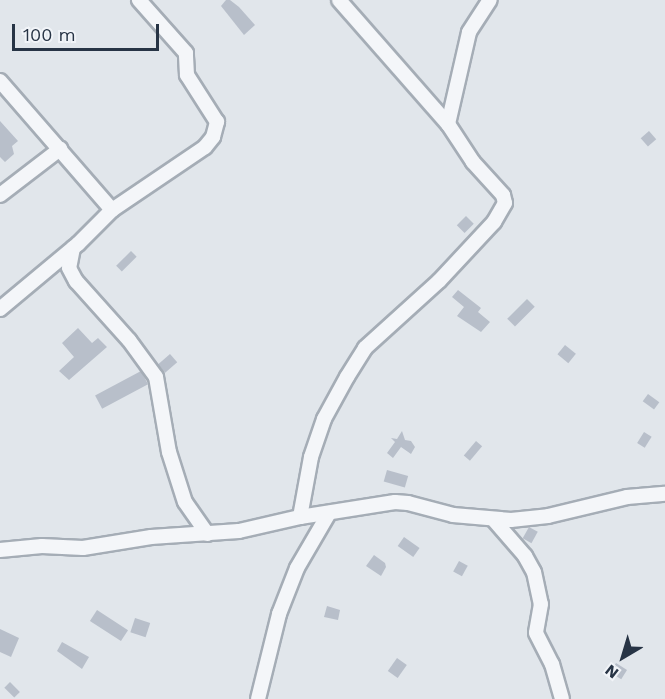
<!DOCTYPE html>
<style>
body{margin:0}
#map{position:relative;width:665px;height:699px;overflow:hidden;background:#e1e6eb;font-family:"Work Sans",sans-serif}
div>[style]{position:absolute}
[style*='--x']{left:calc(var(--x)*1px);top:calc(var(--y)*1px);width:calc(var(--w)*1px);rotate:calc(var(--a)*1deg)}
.building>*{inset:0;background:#b8bfca;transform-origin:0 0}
.roads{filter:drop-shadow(2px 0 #a5adb6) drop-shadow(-2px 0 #a5adb6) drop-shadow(0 2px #a5adb6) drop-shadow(0 -2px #a5adb6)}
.minor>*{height:14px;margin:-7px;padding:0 7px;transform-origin:7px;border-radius:7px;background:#f4f6f9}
span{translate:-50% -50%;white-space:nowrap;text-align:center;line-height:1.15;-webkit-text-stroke:4.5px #f1f4f8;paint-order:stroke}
.north{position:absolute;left:593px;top:627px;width:60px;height:60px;-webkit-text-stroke:4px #f1f4f8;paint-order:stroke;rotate:218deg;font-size:16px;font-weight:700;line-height:24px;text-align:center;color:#273445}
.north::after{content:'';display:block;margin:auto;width:21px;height:27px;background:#273445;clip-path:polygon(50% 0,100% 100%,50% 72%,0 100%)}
.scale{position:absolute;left:12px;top:24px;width:147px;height:27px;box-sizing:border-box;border:3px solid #273445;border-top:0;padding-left:8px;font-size:18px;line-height:21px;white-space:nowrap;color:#273445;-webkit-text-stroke:4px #f1f4f8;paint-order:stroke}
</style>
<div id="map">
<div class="building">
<div style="clip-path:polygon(226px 0,230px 0,239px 7px,255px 25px,244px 35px,221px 6px)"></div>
<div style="clip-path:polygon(0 121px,18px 141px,12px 146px,14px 154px,5px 162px,0 157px)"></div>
<div style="left:649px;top:131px;width:11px;height:11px;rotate:49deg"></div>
<div style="left:466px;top:216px;width:11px;height:13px;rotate:45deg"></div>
<div style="left:131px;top:251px;width:8px;height:21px;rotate:45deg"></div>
<div style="clip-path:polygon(458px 290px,481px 308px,478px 312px,490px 322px,481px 332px,457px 316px,464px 307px,452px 297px)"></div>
<div style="left:527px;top:299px;width:11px;height:28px;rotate:45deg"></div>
<div style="clip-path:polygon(78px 328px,92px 343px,98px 338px,107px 347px,69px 380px,59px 371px,74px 357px,62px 343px)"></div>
<div style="left:565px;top:345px;width:14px;height:12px;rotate:39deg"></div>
<div style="left:170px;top:354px;width:11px;height:16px;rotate:49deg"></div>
<div style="left:141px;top:371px;width:15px;height:52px;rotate:62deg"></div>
<div style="left:648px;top:394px;width:14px;height:9px;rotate:36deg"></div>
<div style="clip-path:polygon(402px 431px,405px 440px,411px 441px,415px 447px,411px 454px,401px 447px,393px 458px,387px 453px,395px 442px,391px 438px,397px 439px)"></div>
<div style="left:644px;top:432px;width:9px;height:13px;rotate:32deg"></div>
<div style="left:476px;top:441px;width:8px;height:19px;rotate:40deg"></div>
<div style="left:387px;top:470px;width:22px;height:12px;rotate:16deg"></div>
<div style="left:529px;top:527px;width:10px;height:13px;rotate:29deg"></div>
<div style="left:404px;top:537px;width:19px;height:11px;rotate:35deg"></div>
<div style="clip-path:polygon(374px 555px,385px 563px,386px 567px,381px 576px,366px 566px)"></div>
<div style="left:459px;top:561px;width:10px;height:12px;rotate:29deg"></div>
<div style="clip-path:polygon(327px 606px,340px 610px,338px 620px,324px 617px)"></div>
<div style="left:97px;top:610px;width:37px;height:13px;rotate:33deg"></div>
<div style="left:135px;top:618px;width:16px;height:15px;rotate:18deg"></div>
<div style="clip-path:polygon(0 629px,19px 638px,11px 657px,0 652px)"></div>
<div style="clip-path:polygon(62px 642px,89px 657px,82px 669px,57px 651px)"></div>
<div style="left:397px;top:658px;width:12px;height:16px;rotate:35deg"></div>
<div style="left:616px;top:663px;width:13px;height:11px;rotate:32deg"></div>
<div style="left:10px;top:682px;width:14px;height:8px;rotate:45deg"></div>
</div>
<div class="roads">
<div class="minor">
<div style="--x:0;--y:81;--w:171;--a:49"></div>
<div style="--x:448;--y:124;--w:94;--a:-77.1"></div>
<div style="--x:469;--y:32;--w:38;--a:-57"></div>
<div style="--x:0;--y:195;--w:76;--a:-37.5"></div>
<div style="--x:73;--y:248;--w:20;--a:101"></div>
<div style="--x:69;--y:268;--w:15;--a:62"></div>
<div style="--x:76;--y:281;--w:79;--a:48.1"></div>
<div style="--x:129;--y:340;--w:46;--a:53.9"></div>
<div style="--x:156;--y:377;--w:76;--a:80.2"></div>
<div style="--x:169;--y:452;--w:52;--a:72.3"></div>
<div style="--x:185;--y:502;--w:39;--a:55"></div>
<div style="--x:0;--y:309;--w:102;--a:-39.8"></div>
<div style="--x:78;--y:244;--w:48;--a:-45"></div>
<div style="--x:112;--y:210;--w:112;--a:-34.1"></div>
<div style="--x:205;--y:147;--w:13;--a:-51"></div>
<div style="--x:213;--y:137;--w:16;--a:-75"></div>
<div style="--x:217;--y:122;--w:56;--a:-122.6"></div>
<div style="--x:187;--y:75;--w:22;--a:-93"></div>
<div style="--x:186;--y:53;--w:71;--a:-131.6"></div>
<div style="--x:300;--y:517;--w:61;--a:-79.6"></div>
<div style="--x:311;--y:457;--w:40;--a:-71.1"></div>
<div style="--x:324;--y:419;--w:48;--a:-61.3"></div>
<div style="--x:347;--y:377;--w:34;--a:-58"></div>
<div style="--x:365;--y:348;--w:100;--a:-42.2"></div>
<div style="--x:439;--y:281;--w:81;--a:-47"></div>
<div style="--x:494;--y:222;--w:22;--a:-60"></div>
<div style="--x:505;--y:203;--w:8;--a:-104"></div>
<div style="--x:503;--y:195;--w:45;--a:-132.3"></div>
<div style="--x:473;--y:162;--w:45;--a:-123.3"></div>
<div style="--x:448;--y:124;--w:165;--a:-131.3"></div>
<div style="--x:493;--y:519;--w:49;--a:49.1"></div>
<div style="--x:525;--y:556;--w:18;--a:61"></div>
<div style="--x:534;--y:572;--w:33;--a:78"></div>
<div style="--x:541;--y:604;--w:29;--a:100"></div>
<div style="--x:536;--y:633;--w:35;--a:63"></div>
<div style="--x:552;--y:664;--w:36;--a:74"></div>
<div style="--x:0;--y:550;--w:42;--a:-5.4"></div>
<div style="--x:42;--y:546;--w:41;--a:2.8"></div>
<div style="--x:83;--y:548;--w:69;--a:-9.2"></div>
<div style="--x:151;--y:537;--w:88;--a:-3.9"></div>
<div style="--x:239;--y:531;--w:63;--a:-12.9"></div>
<div style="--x:300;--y:517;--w:96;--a:-9"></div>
<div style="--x:395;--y:502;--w:13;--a:4"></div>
<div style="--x:408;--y:503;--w:47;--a:14.9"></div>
<div style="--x:453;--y:515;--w:58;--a:4.9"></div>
<div style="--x:511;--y:520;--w:37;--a:-6"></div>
<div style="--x:548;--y:516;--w:81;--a:-13.5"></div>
<div style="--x:627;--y:497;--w:38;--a:-5"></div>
<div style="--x:258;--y:699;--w:88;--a:-76.1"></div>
<div style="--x:279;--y:614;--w:49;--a:-68.6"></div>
<div style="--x:297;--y:568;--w:64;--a:-59.8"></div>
</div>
</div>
<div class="north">N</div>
<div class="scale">100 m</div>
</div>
